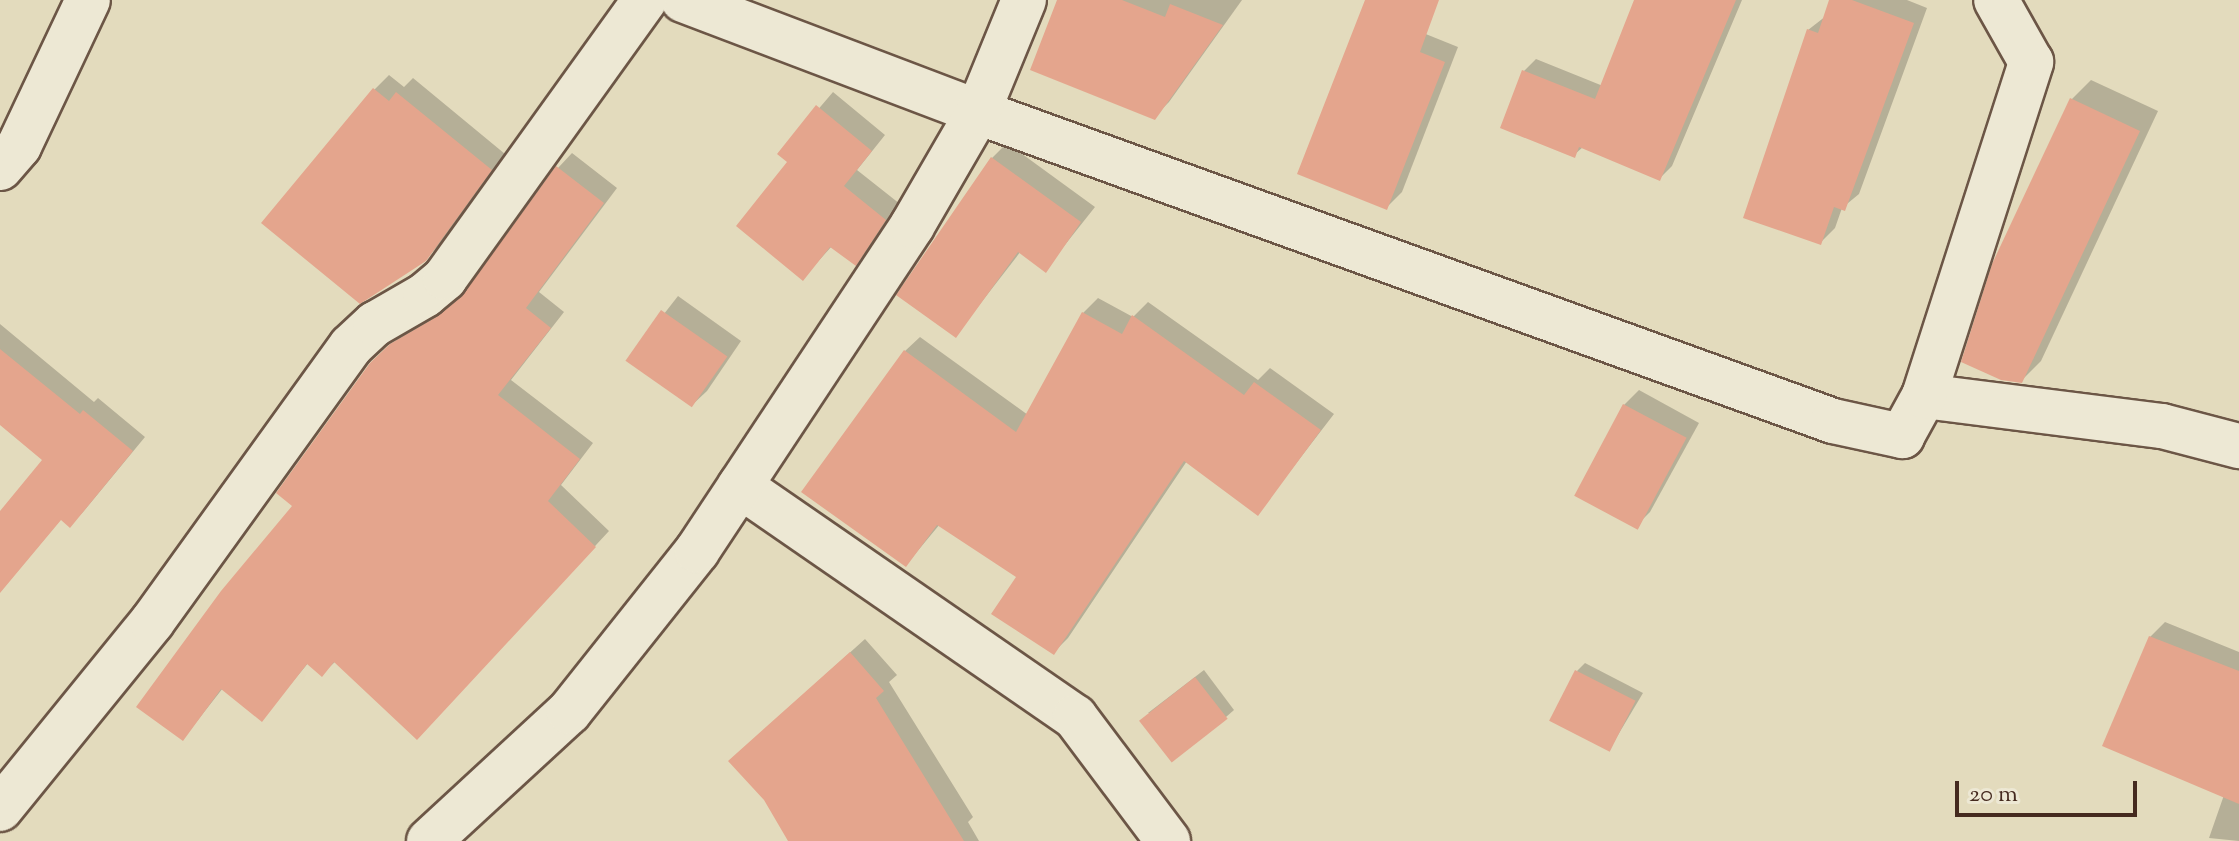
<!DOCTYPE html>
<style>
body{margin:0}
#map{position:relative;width:2239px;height:841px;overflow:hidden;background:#e3dbbd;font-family:"Sorts Mill Goudy",serif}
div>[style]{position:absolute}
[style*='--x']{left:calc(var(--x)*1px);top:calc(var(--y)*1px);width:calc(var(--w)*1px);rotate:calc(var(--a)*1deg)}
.shadow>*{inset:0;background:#0003}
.building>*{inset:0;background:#e4a58d;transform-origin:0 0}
.roads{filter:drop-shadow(2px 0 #6c5646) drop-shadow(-2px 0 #6c5646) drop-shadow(0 2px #6c5646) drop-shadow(0 -2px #6c5646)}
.minor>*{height:44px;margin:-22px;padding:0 22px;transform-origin:22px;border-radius:22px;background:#ede8d4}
span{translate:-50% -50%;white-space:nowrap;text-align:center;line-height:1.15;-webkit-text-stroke:8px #ede8d4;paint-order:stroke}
.scale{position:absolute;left:1955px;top:781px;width:182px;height:36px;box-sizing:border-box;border:4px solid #452a1f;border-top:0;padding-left:10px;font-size:24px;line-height:28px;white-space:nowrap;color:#452a1f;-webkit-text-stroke:6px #ede8d4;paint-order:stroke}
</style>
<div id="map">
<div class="shadow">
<div style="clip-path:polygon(1059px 0,1242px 0,1169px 102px,1154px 117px)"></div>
<div style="clip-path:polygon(1636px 0,1742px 0,1672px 166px,1660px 178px,1583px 147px,1574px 155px,1524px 71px,1536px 59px,1603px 86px)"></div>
<div style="clip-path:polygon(1832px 0,1907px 0,1927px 8px,1859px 194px,1842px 208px,1835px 228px,1820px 243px,1808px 30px,1826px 16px)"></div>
<div style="clip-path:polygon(1371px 12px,1458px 47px,1402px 192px,1387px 207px)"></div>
<div style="clip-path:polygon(389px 75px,404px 87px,413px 78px,505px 154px,441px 243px,425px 259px,374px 90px)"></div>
<div style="clip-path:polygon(2091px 80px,2158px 111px,2041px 361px,2021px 381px,2072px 99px)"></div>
<div style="clip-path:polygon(833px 92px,885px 135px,857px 170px,900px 204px,870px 248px,856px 263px,832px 246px,803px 278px,789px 162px,780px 154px)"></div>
<div style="clip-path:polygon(1007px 143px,1095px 207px,1045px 270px,1021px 251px,956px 335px,992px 158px)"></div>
<div style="clip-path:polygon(572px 153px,617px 188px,539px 292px,564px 312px,511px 380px,593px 443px,561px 485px,609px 531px,431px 723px,336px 661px,322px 674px,309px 662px,262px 719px,223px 688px,183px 739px,295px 506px,398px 338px,468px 292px,558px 168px)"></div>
<div style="clip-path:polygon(678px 296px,741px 341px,707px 391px,692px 405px,628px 360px)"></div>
<div style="clip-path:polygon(1098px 298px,1133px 317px,1148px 302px,1258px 380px,1270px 368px,1334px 414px,1258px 513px,1187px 461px,1068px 638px,1053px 653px,1019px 576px,940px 524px,906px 565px,905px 351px,920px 337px,1028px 415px,1083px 313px)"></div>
<div style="clip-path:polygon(0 324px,94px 402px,98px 398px,145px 437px,83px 512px,70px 525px,62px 518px,0 592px,0 515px,45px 460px,0 423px)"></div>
<div style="clip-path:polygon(1639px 390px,1699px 423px,1650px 512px,1635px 527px,1624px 405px)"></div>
<div style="clip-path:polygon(2165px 622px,2239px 652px,2239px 841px,2209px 838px,2224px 795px,2150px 637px)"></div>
<div style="clip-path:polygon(865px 639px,897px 675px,889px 682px,973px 817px,968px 822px,979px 841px,790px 841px,745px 747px)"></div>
<div style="clip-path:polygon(1585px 663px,1643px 693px,1609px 750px,1577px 671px)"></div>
<div style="clip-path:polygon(1204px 670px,1234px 710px,1226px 717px,1148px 713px)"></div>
</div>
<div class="building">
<div style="clip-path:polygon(1057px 0,1122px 0,1165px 17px,1170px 4px,1223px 25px,1155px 120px,1030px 70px)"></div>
<div style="clip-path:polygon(1365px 0,1439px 0,1420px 52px,1445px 62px,1387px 210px,1297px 174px)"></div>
<div style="clip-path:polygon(1634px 0,1736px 0,1660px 181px,1579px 147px,1575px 158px,1500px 128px,1522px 70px,1595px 99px)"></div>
<div style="clip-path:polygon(1829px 0,1852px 0,1914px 23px,1845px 211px,1834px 207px,1821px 245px,1743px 218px,1807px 29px,1818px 33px)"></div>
<div style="clip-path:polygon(373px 88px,389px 101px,396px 92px,492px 170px,426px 261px,360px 304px,261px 223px)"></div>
<div style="clip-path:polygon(2070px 98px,2140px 131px,2022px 383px,2001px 380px,1961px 362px,1992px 264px)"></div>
<div style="clip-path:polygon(816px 105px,872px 151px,844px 186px,886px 220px,856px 266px,830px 247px,803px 281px,736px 226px,787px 162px,777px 154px)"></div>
<div style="clip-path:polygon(991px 157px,1081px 222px,1046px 273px,1018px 252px,956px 338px,896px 295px)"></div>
<div style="clip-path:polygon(556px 166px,604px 203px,526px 308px,551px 328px,498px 395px,580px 459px,548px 501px,596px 547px,417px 740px,334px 662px,322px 677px,307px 664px,262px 722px,221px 689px,183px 741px,136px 707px,221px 591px,292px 506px,276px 493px,370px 363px,390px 344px,438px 316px,461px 297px)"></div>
<div style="left:661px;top:310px;width:81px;height:62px;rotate:35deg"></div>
<div style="clip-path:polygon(1082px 312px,1122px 334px,1132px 315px,1244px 395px,1254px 382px,1321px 430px,1258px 516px,1184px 461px,1054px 655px,991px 614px,1016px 577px,937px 525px,906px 567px,801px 492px,904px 350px,1016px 432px)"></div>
<div style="clip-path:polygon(0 349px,80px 414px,83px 410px,133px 451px,70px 528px,61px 520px,0 593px,0 511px,42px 460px,0 425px)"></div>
<div style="left:1623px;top:404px;width:72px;height:104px;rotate:28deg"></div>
<div style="clip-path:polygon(2149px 636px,2239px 671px,2239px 804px,2102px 746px)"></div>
<div style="clip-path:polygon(850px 652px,884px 691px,876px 698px,964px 841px,788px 841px,764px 800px,728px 761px)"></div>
<div style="left:1575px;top:670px;width:68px;height:57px;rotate:27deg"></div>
<div style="left:1195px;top:677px;width:53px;height:71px;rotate:52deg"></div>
</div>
<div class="roads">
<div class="minor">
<div style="--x:683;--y:0;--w:316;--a:20.8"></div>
<div style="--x:978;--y:112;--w:909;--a:19.87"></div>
<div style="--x:1833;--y:421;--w:71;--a:12.3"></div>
<div style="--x:1902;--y:436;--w:46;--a:-61.2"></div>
<div style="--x:1924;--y:396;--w:240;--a:7.2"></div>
<div style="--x:2162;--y:426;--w:80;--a:14.6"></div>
<div style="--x:0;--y:168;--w:29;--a:-49"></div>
<div style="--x:19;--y:146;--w:161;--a:-64.7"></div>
<div style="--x:1924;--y:396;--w:351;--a:-72.2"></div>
<div style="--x:2031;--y:62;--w:71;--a:-119.4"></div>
<div style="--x:740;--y:486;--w:407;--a:34.6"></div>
<div style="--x:1075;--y:717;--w:155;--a:53.1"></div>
<div style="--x:0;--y:809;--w:241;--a:-50.9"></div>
<div style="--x:152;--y:622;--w:340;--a:-54.2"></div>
<div style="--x:351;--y:346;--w:33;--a:-43"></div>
<div style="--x:375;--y:324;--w:58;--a:-30.1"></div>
<div style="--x:425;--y:295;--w:26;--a:-40"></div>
<div style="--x:445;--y:278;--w:342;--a:-54.3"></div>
<div style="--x:429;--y:841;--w:190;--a:-42.7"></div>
<div style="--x:569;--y:712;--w:206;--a:-51.5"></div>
<div style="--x:697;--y:551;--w:390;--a:-56.5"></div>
<div style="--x:912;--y:226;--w:132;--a:-59.9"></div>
<div style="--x:978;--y:112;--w:121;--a:-67.7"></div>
</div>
</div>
<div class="scale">20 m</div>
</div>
